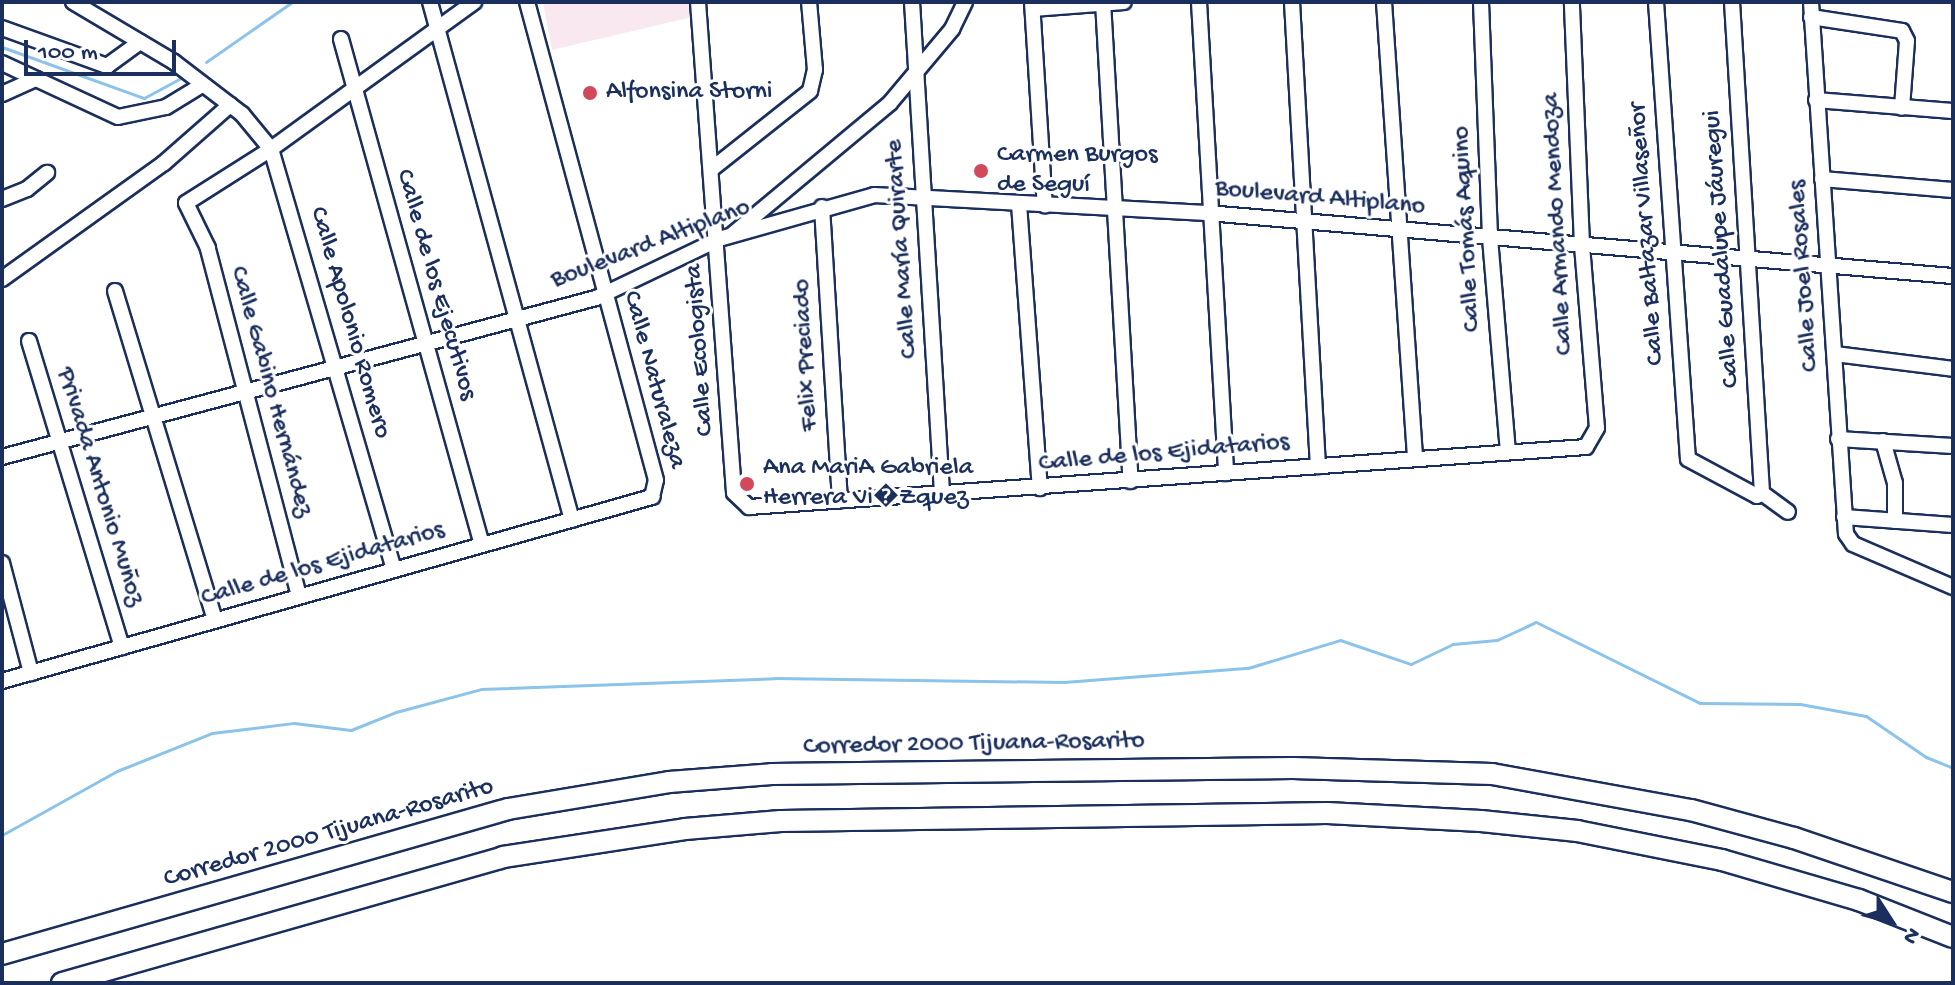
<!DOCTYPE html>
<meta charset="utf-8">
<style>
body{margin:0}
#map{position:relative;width:1955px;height:985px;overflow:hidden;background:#fff;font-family:"Gochi Hand",sans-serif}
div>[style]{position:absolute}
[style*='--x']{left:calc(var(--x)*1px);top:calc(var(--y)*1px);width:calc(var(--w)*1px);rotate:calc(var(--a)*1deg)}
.built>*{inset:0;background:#f9e8ef}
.stream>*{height:3px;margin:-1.5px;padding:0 1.5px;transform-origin:1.5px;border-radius:1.5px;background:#8bc3ea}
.roads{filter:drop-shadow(2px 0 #1b2f5e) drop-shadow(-2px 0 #1b2f5e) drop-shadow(0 2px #1b2f5e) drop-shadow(0 -2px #1b2f5e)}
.minor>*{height:14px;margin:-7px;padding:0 7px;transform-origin:7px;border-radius:7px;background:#fff}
.highway>*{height:20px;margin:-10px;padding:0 10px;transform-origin:10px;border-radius:10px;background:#fff}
.dots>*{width:22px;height:22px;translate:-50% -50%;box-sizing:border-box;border:4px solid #fff;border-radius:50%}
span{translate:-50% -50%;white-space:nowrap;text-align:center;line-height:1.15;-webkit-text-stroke:6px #fff;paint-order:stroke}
.poi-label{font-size:26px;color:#1b2f5e}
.left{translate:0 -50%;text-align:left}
.street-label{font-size:26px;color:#1b2f5e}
.frame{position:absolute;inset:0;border:4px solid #1b2f5e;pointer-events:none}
.north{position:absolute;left:1851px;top:881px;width:80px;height:80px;-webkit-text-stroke:6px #fff;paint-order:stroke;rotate:126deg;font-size:22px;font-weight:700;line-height:32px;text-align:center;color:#1b2f5e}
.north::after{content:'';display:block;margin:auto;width:28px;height:36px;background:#1b2f5e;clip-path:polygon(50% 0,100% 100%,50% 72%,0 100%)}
.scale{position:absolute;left:24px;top:40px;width:152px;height:36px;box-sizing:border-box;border:4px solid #1b2f5e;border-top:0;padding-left:10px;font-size:24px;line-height:28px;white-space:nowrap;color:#1b2f5e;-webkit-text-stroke:6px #fff;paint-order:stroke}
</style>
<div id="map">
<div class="built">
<div style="clip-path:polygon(543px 2px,691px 2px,692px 17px,552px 50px)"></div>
</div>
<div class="stream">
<div style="--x:2;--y:47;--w:151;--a:19.8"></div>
<div style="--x:144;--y:98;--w:42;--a:-28.4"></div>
<div style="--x:206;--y:62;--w:105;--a:-34.9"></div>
<div style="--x:2;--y:835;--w:132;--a:-29.1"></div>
<div style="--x:117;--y:771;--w:102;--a:-21.8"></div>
<div style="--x:212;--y:733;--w:83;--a:-7"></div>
<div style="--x:294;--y:723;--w:57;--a:7"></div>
<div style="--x:351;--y:730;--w:48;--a:-21.8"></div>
<div style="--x:396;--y:712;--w:88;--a:-15.1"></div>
<div style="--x:481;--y:689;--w:294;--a:-2.1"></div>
<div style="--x:775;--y:678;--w:289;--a:0.8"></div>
<div style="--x:1064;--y:682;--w:185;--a:-4.4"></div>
<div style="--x:1248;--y:668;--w:96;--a:-16.9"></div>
<div style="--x:1340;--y:640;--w:75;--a:18.7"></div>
<div style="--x:1411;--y:664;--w:47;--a:-25.5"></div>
<div style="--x:1453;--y:644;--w:44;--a:-5.2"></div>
<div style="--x:1497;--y:640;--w:43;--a:-24.8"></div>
<div style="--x:1536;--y:622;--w:183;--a:26.3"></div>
<div style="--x:1700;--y:703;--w:100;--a:0.6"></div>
<div style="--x:1800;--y:704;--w:67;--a:10.3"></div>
<div style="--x:1866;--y:716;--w:73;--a:34.3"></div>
<div style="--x:1926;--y:757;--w:29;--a:22"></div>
</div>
<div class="roads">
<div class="minor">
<div style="--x:73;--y:2;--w:117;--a:30.7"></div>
<div style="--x:174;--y:62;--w:86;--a:37.4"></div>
<div style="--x:242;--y:114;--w:45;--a:50.4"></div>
<div style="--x:271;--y:149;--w:438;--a:73.7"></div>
<div style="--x:430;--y:2;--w:537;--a:74.67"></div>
<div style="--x:698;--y:2;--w:492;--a:85.8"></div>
<div style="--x:734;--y:493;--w:21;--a:43"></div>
<div style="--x:749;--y:507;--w:839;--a:-4.1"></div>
<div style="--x:1586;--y:447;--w:22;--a:-60"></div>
<div style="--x:1597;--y:428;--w:184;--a:-94.7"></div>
<div style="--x:1582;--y:245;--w:243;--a:-92.4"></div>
<div style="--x:912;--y:2;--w:492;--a:86.5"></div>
<div style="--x:1032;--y:2;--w:204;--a:86.4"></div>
<div style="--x:1103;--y:2;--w:480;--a:86.7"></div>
<div style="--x:1199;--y:2;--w:472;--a:86.7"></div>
<div style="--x:1292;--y:2;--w:465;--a:86.8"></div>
<div style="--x:1384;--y:2;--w:457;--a:86.1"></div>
<div style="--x:1481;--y:2;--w:236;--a:87.8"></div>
<div style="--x:1490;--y:238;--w:215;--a:85.2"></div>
<div style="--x:1656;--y:2;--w:458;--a:86"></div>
<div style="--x:1688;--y:459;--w:78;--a:28.2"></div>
<div style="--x:1757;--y:496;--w:6;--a:-31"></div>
<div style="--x:1732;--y:2;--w:492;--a:86.5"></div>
<div style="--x:1811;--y:2;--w:533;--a:86.24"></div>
<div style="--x:1846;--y:534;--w:12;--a:55"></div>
<div style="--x:1853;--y:544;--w:109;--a:23.3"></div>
<div style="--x:1033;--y:9;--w:91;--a:-4.4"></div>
<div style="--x:1811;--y:17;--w:92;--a:8.7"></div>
<div style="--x:1902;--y:31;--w:11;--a:63"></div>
<div style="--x:1907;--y:41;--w:67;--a:94.3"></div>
<div style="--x:2;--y:28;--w:112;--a:19.9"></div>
<div style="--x:107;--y:66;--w:41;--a:-36"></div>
<div style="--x:341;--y:39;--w:525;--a:74.43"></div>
<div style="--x:2;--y:63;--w:38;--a:25"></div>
<div style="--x:2;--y:94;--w:37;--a:-24"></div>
<div style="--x:36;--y:79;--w:90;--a:24.9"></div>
<div style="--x:118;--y:117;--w:49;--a:-11.8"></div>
<div style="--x:166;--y:107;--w:42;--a:-31.4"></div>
<div style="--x:1816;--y:100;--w:137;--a:4.6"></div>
<div style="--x:713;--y:168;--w:124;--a:-38.4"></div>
<div style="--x:810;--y:91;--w:22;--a:-77"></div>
<div style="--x:815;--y:70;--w:68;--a:-95"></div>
<div style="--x:1822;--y:179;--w:131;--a:4.8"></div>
<div style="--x:2;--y:199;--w:27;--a:-22"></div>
<div style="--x:27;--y:189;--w:26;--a:-39"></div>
<div style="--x:1019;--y:204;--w:285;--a:85.8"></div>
<div style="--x:822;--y:207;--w:294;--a:86.5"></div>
<div style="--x:733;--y:234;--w:204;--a:-39.8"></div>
<div style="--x:890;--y:103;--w:97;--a:-50"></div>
<div style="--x:952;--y:29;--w:30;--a:-64"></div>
<div style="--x:2;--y:279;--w:199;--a:-35.6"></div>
<div style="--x:164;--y:163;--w:88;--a:-41.3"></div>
<div style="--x:115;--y:291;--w:344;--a:73.1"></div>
<div style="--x:29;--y:341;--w:320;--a:73.1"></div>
<div style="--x:1835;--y:354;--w:119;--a:7.2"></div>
<div style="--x:1838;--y:439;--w:115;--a:3.5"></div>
<div style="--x:1883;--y:441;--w:44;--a:74.1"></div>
<div style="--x:1895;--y:483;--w:38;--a:90"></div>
<div style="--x:2;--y:457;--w:615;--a:-14.99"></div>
<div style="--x:596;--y:298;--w:136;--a:-25.6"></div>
<div style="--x:719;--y:239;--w:161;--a:-15.8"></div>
<div style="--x:874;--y:195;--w:333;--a:3.1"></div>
<div style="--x:1207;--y:213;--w:749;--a:4.83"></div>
<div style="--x:1762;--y:493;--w:32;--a:36"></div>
<div style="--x:1844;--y:517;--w:109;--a:4.2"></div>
<div style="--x:2;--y:563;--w:114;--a:75.2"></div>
<div style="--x:299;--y:596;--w:360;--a:-104.7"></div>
<div style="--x:208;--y:248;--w:50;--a:-116.1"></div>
<div style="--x:186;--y:203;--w:101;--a:-32.4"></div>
<div style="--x:271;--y:149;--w:251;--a:-35.9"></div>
<div style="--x:2;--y:681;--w:676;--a:-15.81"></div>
<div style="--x:652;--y:497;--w:17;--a:-77"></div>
<div style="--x:656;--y:480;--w:495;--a:-105.1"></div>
</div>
<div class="highway">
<div style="--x:2;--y:954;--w:526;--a:-15.99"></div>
<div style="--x:508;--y:809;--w:163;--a:-9.5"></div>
<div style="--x:669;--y:782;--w:103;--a:-4.4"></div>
<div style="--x:772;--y:774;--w:521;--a:-0.66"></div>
<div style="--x:1293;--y:768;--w:199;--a:1.7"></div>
<div style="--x:1492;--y:774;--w:202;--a:10.3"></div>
<div style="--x:1691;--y:810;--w:107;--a:15.2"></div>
<div style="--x:1794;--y:838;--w:168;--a:18.8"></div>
<div style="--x:62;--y:983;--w:459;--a:-15.9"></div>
<div style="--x:503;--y:857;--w:184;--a:-8.7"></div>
<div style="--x:685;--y:829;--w:96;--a:-4.8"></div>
<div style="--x:781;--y:821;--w:546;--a:-0.84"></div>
<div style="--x:1327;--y:813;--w:154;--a:3"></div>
<div style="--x:1481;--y:821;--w:97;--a:5.9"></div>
<div style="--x:1577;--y:831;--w:148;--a:11.3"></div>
<div style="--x:1722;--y:860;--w:143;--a:16.3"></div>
<div style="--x:1859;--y:900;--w:101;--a:21.5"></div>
</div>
</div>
<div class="dots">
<div style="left:590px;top:93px;background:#d1495b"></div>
<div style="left:981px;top:171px;background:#d1495b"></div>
<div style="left:747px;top:484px;background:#d1495b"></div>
</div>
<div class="poi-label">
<span class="left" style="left:606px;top:93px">Alfonsina Storni</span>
<span class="left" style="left:997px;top:171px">Carmen Burgos<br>de Seguí</span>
<span class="left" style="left:763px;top:484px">Ana MariA Gabriela<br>Herrera Vi�Zquez</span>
</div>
<div class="street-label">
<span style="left:1320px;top:199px;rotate:5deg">Boulevard Altiplano</span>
<span style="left:1559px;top:224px;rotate:-93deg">Calle Armando Mendoza</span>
<span style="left:1468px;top:229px;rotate:-93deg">Calle Tomás Aquino</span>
<span style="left:1648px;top:234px;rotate:-94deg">Calle Baltazar Villaseñor</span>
<span style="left:651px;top:245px;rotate:-21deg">Boulevard Altiplano</span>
<span style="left:903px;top:249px;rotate:-94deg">Calle María Quirarte</span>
<span style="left:1723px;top:249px;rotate:-94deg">Calle Guadalupe Jáuregui</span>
<span style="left:1805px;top:276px;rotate:-94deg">Calle Joel Rosales</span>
<span style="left:435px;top:285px;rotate:74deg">Calle de los Ejecutivos</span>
<span style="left:349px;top:323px;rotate:74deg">Calle Apolonio Romero</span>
<span style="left:701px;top:350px;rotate:-94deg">Calle Ecologista</span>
<span style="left:807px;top:355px;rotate:-93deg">Felix Preciado</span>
<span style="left:653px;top:380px;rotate:75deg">Calle Naturaleza</span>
<span style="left:270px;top:392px;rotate:75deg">Calle Gabino Hernández</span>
<span style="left:1164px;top:454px;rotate:-5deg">Calle de los Ejidatarios</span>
<span style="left:99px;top:487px;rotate:73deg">Privada Antonio Muñoz</span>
<span style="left:323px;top:565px;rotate:-16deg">Calle de los Ejidatarios</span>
<span style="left:974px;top:745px;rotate:-1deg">Corredor 2000 Tijuana-Rosarito</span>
<span style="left:329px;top:834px;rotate:-16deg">Corredor 2000 Tijuana-Rosarito</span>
</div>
<div class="frame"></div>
<div class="north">N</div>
<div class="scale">100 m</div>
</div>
